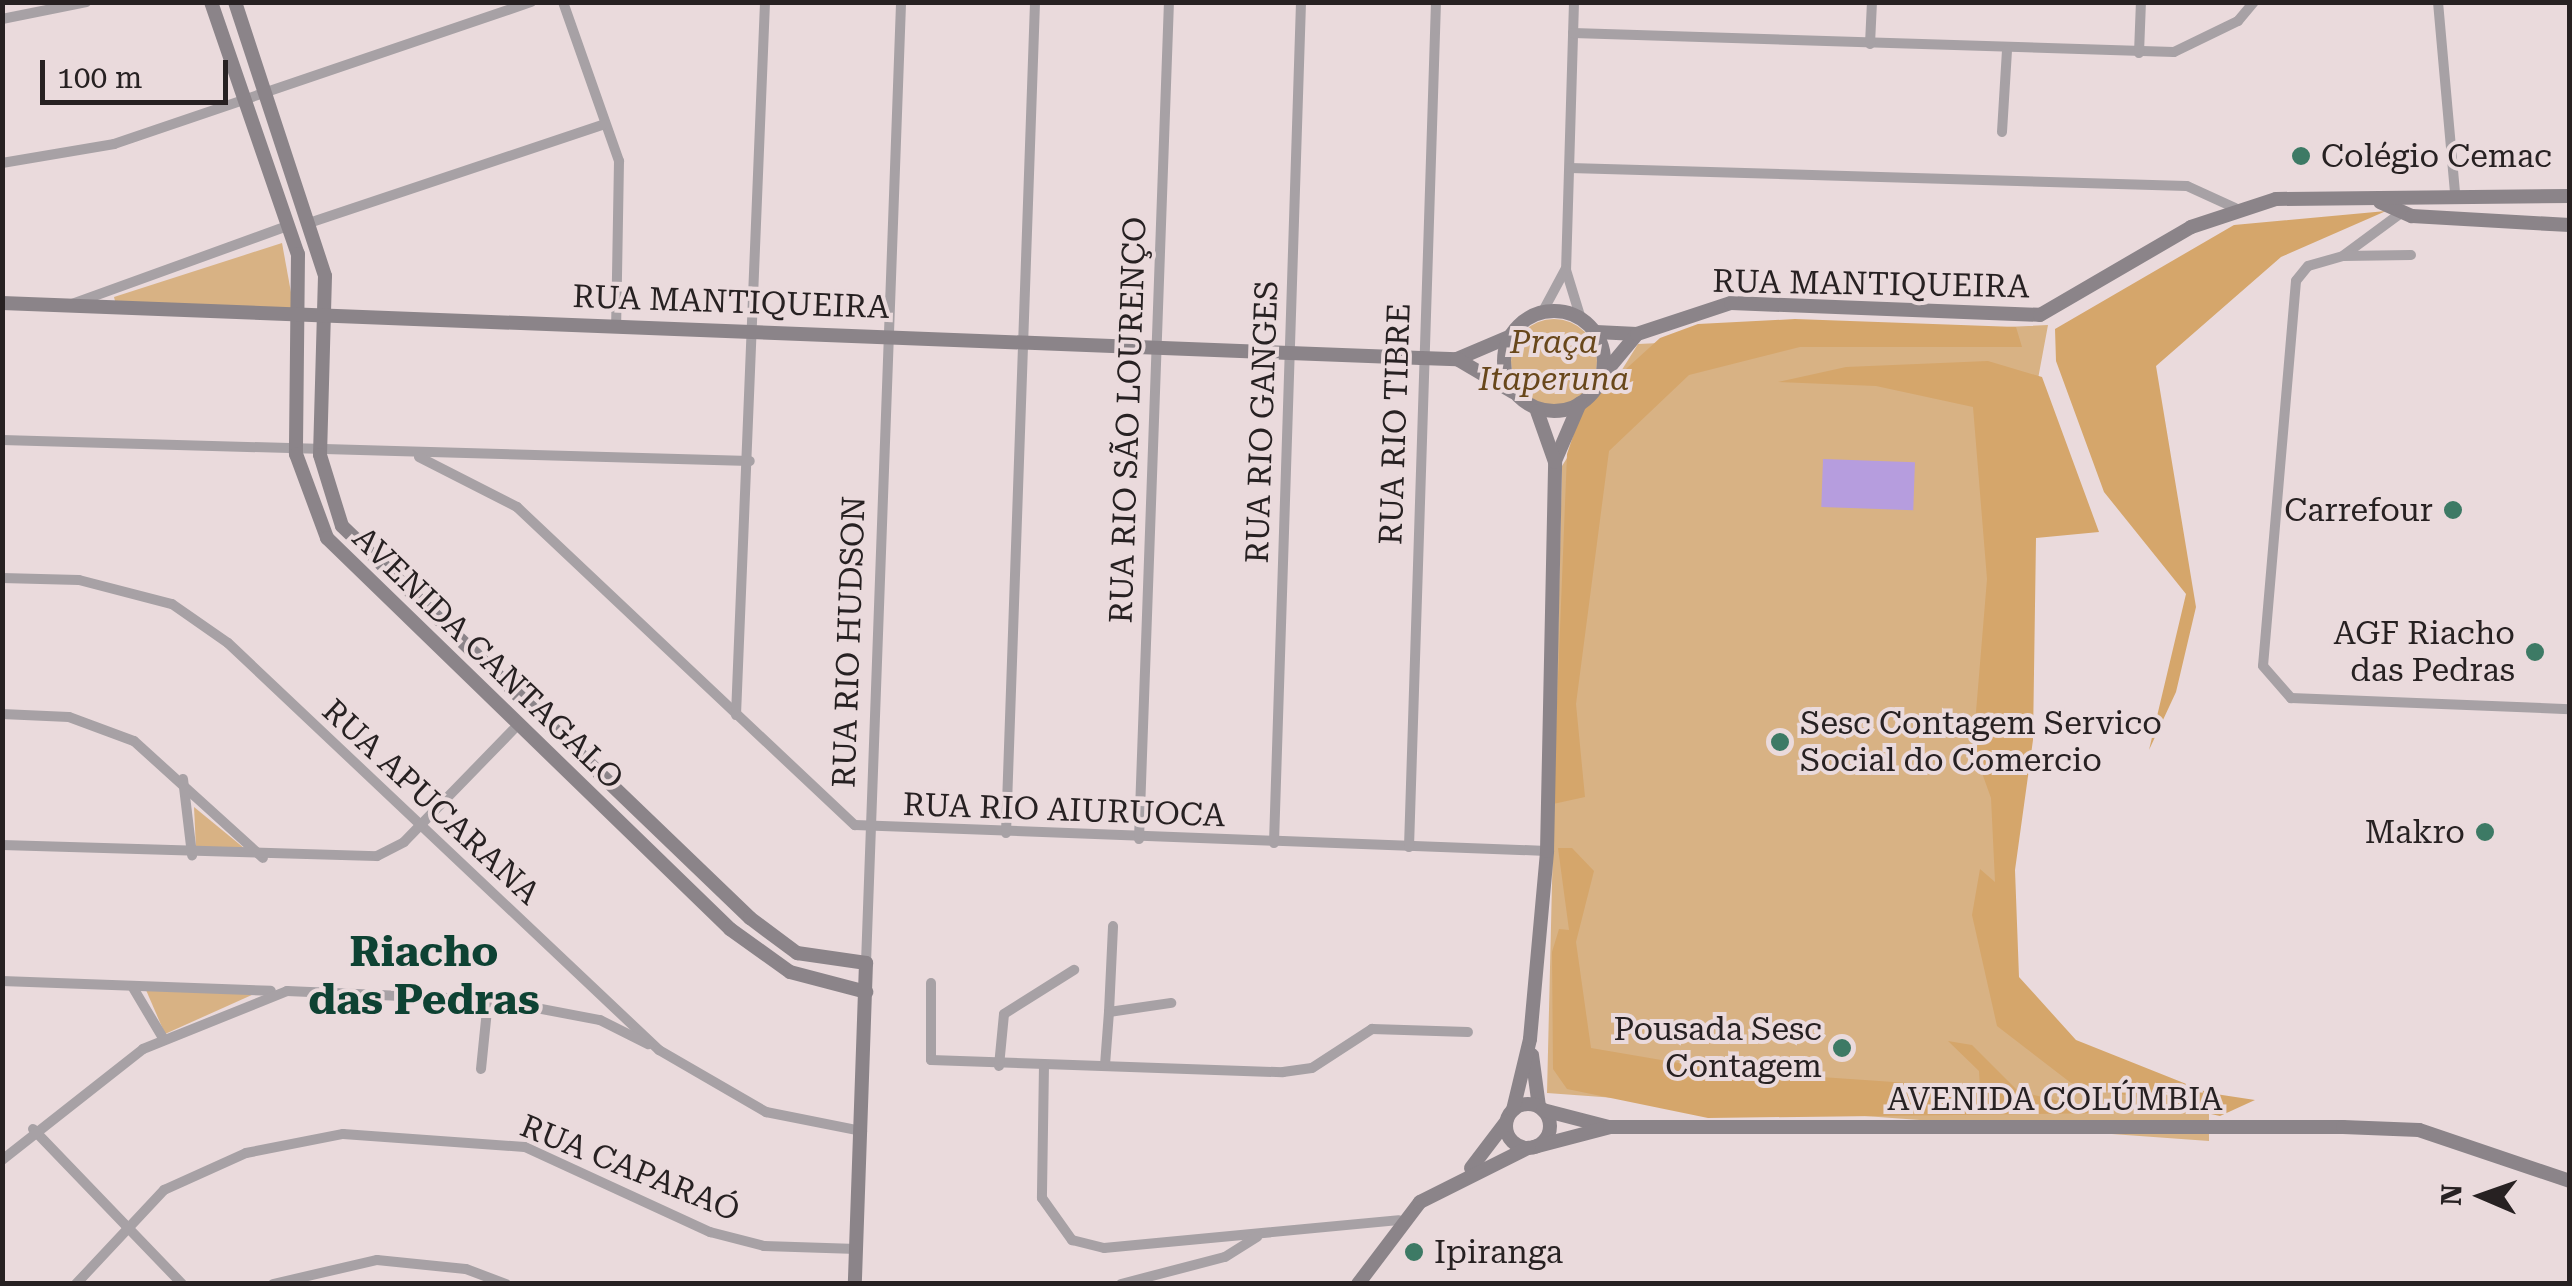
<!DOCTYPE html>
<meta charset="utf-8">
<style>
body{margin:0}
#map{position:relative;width:2572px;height:1286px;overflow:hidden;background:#eadadc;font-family:"Roboto Serif",serif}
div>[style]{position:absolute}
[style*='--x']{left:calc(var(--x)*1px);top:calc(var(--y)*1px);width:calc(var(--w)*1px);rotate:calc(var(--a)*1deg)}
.green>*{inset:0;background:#d8b284}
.round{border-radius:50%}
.forest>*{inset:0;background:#d5a66b}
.water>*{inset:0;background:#b69dde;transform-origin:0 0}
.street>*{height:10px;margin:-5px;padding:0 5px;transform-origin:5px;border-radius:5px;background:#a7a1a5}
.secondary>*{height:14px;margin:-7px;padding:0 7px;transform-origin:7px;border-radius:7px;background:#8b8489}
.secondary>.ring{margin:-7px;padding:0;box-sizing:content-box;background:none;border:14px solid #8b8489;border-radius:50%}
.dots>*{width:28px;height:28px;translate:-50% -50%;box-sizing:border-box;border:5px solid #eadadc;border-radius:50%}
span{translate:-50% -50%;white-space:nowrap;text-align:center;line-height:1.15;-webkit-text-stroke:8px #eadadc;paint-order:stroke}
.poi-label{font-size:32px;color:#272122}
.left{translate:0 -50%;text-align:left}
.right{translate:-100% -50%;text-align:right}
.street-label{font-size:32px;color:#272122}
.park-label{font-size:32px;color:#68471b;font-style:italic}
.district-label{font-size:42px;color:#0e4233;font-weight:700}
.frame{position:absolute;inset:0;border:5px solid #272122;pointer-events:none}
.north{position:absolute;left:2432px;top:1146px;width:100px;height:100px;-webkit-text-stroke:8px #eadadc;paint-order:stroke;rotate:272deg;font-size:28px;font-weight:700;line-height:40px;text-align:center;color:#272122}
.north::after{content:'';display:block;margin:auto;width:35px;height:45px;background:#272122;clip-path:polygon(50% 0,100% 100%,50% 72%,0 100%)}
.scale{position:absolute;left:40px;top:60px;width:188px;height:45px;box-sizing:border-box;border:5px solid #272122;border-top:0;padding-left:12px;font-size:30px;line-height:35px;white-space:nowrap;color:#272122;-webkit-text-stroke:8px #eadadc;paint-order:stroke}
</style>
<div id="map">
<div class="green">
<div style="clip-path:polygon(282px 243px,294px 309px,115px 301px,114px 297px)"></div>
<div class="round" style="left:1511px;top:319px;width:86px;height:86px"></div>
<div style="clip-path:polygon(2048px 325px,2010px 530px,2002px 955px,2081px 1068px,2209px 1105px,2209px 1141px,1547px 1093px,1562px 466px,1638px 344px)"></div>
<div style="clip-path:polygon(194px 807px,244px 848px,196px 848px)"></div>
<div style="clip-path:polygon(146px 990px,254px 994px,165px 1034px)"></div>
</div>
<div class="forest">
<div style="clip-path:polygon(2386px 211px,2281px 257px,2156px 366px,2196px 607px,2176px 692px,2149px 750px,2186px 594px,2104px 492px,2056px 361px,2055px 329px,2234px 225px)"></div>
<div style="clip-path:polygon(1795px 319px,2016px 327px,2022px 347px,1800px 347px,1689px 375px,1609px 451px,1576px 704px,1585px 797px,1553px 804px,1567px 454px,1582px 409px,1660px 338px,1698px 324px)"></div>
<div style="clip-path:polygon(1988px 361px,2042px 377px,2099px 532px,2036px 538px,2033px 740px,2015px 870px,2019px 977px,2076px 1040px,2209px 1093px,2255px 1100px,2220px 1116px,2071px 1083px,1997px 1026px,1972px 915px,1980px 869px,1995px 882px,1991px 798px,1973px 748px,1987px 579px,1973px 407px,1876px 386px,1778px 382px,1846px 367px)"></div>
<div style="clip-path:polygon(1558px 848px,1572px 848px,1594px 871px,1576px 942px,1591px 1048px,1720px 1070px,1980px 1088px,1979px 1071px,1948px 1041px,1972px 1045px,2018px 1091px,2108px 1113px,1708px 1118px,1567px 1089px,1553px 1069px,1552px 952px,1559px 929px,1569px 930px)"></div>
</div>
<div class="water">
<div style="left:1823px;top:459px;width:92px;height:48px;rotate:2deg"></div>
</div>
<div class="street">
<div style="--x:563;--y:2;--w:169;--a:70.6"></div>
<div style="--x:619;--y:161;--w:164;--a:91"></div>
<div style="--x:1574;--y:2;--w:268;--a:91.7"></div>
<div style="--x:1566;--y:270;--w:51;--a:73"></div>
<div style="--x:2438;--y:2;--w:193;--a:84.9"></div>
<div style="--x:2;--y:19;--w:86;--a:-11.4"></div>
<div style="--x:1573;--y:33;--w:601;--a:1.81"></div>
<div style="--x:2174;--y:52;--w:71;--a:-25.8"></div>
<div style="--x:2238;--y:21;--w:25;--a:-50"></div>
<div style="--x:1870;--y:44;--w:42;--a:-87.3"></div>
<div style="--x:2139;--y:53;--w:51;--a:-87.8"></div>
<div style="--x:2002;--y:132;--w:82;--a:-86.5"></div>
<div style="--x:2;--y:163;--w:114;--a:-9.6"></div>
<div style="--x:114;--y:144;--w:441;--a:-18.8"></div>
<div style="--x:1570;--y:168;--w:617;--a:1.67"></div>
<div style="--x:2187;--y:186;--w:53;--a:24.6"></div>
<div style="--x:309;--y:223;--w:309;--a:-18.5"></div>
<div style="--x:2344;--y:255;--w:71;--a:-36.4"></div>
<div style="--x:2411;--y:255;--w:68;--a:179.2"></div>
<div style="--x:2343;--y:256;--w:36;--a:164"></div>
<div style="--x:2308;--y:266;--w:19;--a:129"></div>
<div style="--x:2296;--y:281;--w:386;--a:94.9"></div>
<div style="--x:2263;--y:666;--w:43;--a:48.8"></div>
<div style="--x:2291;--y:698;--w:279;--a:2.3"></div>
<div style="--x:72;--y:304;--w:229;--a:-19.9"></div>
<div style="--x:1543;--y:311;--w:47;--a:-61.8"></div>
<div style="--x:2;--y:440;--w:748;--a:1.61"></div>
<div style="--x:419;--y:457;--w:110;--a:27"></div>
<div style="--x:517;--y:507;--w:464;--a:43.3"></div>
<div style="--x:855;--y:825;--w:692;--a:2.15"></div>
<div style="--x:2;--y:578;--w:77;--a:1.5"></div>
<div style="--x:79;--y:580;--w:96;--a:14.5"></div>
<div style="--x:172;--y:604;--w:68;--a:34.9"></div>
<div style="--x:228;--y:643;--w:593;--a:43.36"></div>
<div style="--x:659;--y:1050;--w:124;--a:30.1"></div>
<div style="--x:766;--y:1112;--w:98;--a:11.2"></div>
<div style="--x:2;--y:714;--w:67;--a:2.6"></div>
<div style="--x:69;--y:717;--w:69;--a:20.3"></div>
<div style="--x:134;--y:741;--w:174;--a:42.2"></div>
<div style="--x:736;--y:715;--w:714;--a:-87.67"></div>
<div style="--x:183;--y:779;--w:77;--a:83.2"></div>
<div style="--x:1006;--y:833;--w:832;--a:-88"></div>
<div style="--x:1139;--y:839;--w:838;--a:-87.95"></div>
<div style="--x:1274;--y:843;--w:841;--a:-88.16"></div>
<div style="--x:2;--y:845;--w:375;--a:1.7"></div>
<div style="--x:377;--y:856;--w:30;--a:-27"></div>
<div style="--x:404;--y:842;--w:162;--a:-45.8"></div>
<div style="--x:1409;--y:847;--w:845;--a:-88.17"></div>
<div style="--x:866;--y:963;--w:962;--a:-87.91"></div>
<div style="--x:2;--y:981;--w:269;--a:2.1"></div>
<div style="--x:931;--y:983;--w:77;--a:90"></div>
<div style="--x:931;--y:1060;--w:352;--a:2"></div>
<div style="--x:1283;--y:1072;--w:29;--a:-8"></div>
<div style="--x:1312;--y:1068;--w:72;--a:-33"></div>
<div style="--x:1372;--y:1029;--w:96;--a:1.8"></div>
<div style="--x:132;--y:986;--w:61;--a:59.2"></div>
<div style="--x:1109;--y:1012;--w:86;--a:-87.3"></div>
<div style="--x:1044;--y:1065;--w:133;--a:90.9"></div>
<div style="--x:1042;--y:1198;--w:52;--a:54.5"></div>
<div style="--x:1072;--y:1240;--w:33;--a:14"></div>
<div style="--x:1104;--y:1248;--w:296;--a:-5.4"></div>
<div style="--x:1105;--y:1065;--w:53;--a:-85.7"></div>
<div style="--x:1109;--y:1012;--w:63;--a:-8.3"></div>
<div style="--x:999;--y:1066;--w:52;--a:-84.5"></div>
<div style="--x:1004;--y:1014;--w:83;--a:-32.2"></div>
<div style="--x:481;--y:1069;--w:69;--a:-84.2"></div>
<div style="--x:33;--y:1129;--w:215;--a:46.1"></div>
<div style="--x:2;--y:1160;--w:179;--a:-38.2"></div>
<div style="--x:143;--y:1049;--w:155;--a:-21.9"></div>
<div style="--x:287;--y:991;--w:207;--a:2.5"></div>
<div style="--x:494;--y:1000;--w:108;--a:10.7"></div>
<div style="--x:600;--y:1020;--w:54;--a:26.6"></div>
<div style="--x:76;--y:1284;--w:129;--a:-46.9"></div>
<div style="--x:164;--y:1190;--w:90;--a:-24.3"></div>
<div style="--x:246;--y:1153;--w:99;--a:-11.1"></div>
<div style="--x:343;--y:1134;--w:182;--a:4.1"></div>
<div style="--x:525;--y:1147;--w:204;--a:24.7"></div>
<div style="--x:710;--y:1232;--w:56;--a:14.5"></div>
<div style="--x:764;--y:1246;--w:93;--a:1.8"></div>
<div style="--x:273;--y:1284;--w:107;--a:-13"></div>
<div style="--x:377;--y:1260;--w:89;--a:5.8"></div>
<div style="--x:466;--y:1269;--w:43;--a:20.6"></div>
<div style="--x:1121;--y:1284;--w:107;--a:-14.6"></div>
<div style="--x:1225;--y:1257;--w:38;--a:-32"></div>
</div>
<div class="secondary">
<div style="--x:211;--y:2;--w:267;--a:71"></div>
<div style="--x:298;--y:254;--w:200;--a:90.6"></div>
<div style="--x:296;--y:454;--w:90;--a:69.7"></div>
<div style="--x:327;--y:538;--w:562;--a:44.13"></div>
<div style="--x:730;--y:929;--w:74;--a:35.6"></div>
<div style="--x:790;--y:972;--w:79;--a:14.7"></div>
<div style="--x:235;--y:2;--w:288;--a:71.8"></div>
<div style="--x:325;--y:276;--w:179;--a:91.6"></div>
<div style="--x:320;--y:455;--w:74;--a:72.8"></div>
<div style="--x:342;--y:526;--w:566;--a:43.85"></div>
<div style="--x:750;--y:918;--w:59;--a:36.7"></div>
<div style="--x:797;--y:953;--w:70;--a:8.2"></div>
<div style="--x:866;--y:963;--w:321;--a:92"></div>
<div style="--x:2380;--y:202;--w:35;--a:24"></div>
<div style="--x:2412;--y:216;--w:158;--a:3.3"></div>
<div style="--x:2;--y:303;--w:1420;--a:2.22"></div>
<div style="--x:1421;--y:358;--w:36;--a:2"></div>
<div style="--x:1457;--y:359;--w:59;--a:-23.1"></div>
<div class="ring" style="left:1504px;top:311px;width:86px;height:86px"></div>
<div style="--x:1596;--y:332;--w:41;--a:2.8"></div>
<div style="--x:1457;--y:359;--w:65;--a:30.5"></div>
<div style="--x:1603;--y:375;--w:53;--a:-50.3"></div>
<div style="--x:1637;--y:334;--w:99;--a:-18.3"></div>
<div style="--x:1731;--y:303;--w:309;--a:2.2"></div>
<div style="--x:2040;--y:315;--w:175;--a:-30.2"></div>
<div style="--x:2191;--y:227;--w:89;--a:-18.2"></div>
<div style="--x:2276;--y:199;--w:294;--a:-0.6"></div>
<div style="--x:1555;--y:461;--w:63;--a:-66.7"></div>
<div style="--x:1532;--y:1055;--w:52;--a:82.3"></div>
<div class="ring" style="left:1506px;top:1104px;width:30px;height:30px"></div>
<div style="--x:1513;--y:1110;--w:73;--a:-76.5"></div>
<div style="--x:1530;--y:1039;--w:189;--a:-84.8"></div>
<div style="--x:1547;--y:851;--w:389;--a:-88.8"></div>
<div style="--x:1555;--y:462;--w:54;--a:-109.4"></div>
<div style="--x:1543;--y:1110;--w:68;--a:14.4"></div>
<div style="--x:1534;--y:1147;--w:79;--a:-14.7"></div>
<div style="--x:1610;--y:1127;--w:733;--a:0"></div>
<div style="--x:2343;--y:1127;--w:76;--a:2.3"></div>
<div style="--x:2419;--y:1130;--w:159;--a:18.7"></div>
<div style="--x:1471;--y:1168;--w:58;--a:-52.7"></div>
<div style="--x:1358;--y:1284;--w:103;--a:-52.9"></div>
<div style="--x:1420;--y:1202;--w:121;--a:-26.6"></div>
</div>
<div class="dots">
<div style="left:2301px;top:156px;background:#3d7a65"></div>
<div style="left:2453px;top:510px;background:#3d7a65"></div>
<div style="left:2535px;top:652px;background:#3d7a65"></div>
<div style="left:1780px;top:742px;background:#3d7a65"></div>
<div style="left:2485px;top:832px;background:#3d7a65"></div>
<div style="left:1842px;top:1048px;background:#3d7a65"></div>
<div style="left:1414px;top:1252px;background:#3d7a65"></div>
</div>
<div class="poi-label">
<span class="left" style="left:2321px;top:156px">Colégio Cemac</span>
<span class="right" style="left:2433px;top:510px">Carrefour</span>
<span class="right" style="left:2515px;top:652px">AGF Riacho<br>das Pedras</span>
<span class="left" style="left:1800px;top:742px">Sesc Contagem Servico<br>Social do Comercio</span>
<span class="right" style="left:2465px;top:832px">Makro</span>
<span class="right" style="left:1822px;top:1048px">Pousada Sesc<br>Contagem</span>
<span class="left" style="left:1434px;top:1252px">Ipiranga</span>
</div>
<div class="street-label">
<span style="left:1871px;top:284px;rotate:1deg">RUA MANTIQUEIRA</span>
<span style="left:731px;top:302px;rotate:2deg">RUA MANTIQUEIRA</span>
<span style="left:1128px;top:420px;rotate:-88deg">RUA RIO SÃO LOURENÇO</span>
<span style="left:1262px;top:422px;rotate:-88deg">RUA RIO GANGES</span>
<span style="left:1395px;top:424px;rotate:-88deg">RUA RIO TIBRE</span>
<span style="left:849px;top:642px;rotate:-88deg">RUA RIO HUDSON</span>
<span style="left:488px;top:658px;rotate:44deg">AVENIDA CANTAGALO</span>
<span style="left:431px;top:802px;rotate:43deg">RUA APUCARANA</span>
<span style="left:1064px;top:810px;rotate:2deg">RUA RIO AIURUOCA</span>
<span style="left:2055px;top:1099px">AVENIDA COLÚMBIA</span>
<span style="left:630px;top:1168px;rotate:22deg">RUA CAPARAÓ</span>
</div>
<div class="park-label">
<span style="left:1554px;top:361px">Praça<br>Itaperuna</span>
</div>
<div class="district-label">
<span style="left:424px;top:976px">Riacho<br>das Pedras</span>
</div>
<div class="frame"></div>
<div class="north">N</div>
<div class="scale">100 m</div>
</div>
